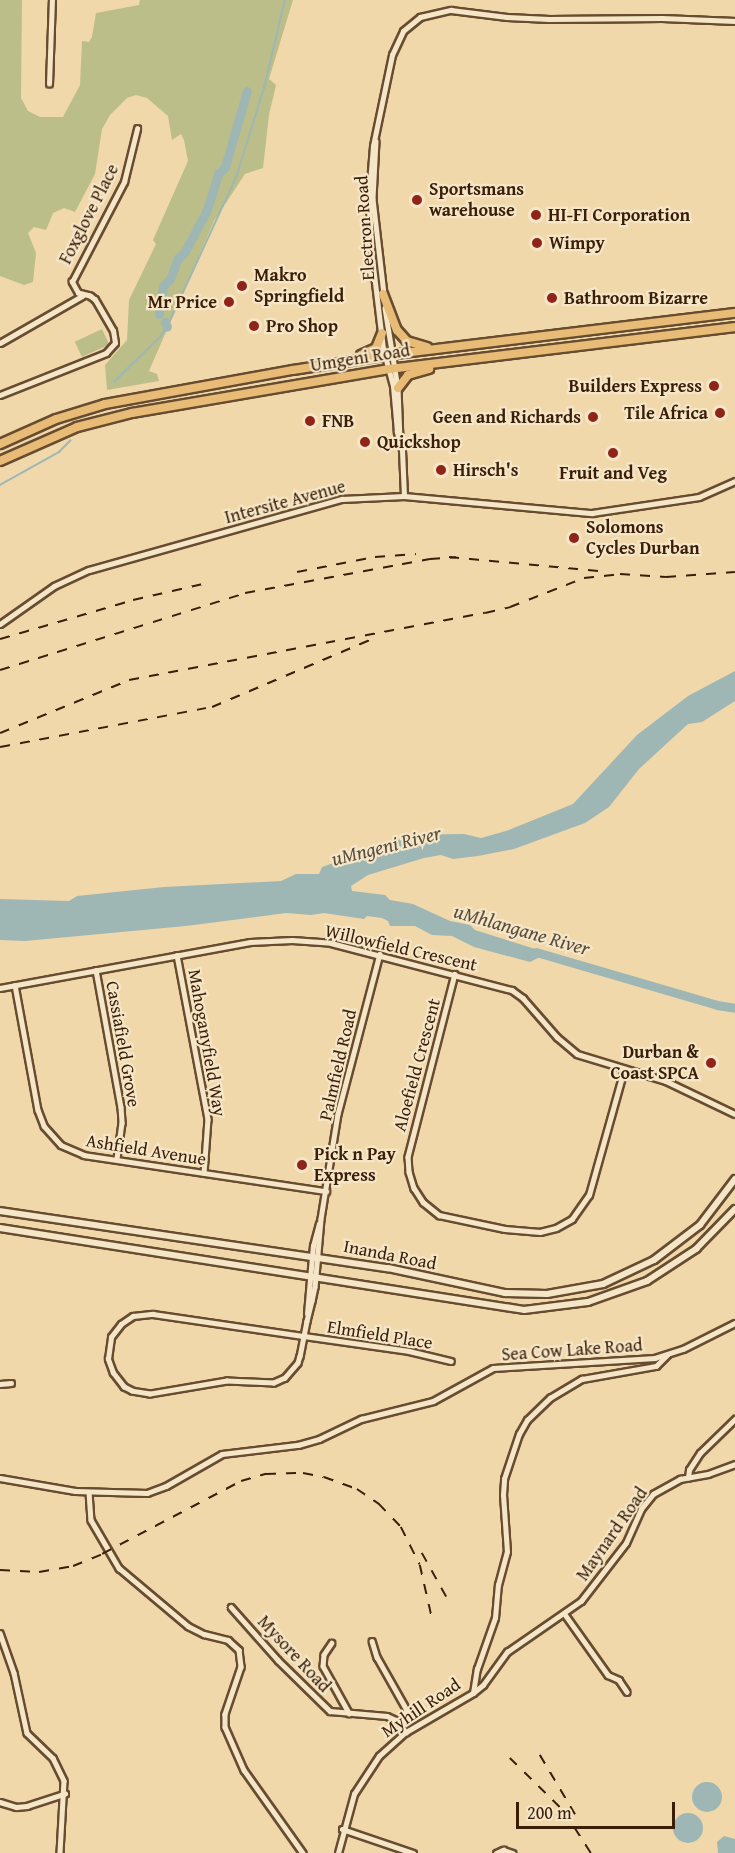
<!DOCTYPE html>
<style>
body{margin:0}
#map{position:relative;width:735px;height:1853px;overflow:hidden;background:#f0d8ab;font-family:"Gentium Book Plus",serif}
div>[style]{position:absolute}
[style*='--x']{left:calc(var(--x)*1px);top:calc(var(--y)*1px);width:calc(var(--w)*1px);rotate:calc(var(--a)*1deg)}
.green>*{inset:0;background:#bbbe88;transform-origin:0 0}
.water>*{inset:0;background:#9eb7b4}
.round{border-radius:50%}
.stream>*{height:1.5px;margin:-0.75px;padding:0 0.75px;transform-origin:0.75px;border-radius:0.75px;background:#9eb7b4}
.river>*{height:9px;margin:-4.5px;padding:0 4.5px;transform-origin:4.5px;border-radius:4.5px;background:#9eb7b4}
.roads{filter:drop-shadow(2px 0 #684c30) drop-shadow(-2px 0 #684c30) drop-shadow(0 2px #684c30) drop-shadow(0 -2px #684c30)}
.street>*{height:4.5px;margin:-2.25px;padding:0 2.25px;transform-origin:2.25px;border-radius:2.25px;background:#f5e6c8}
.secondary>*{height:6px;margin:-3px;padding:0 3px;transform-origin:3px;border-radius:3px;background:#f5e6c8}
.highway>*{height:8px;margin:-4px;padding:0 4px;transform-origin:4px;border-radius:4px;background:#e8bc76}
.rail>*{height:1.5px;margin-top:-0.75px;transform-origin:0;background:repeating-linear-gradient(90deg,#3b1e07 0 10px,transparent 0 20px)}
.dots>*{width:16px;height:16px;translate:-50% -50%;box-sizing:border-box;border:3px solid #f5e6c8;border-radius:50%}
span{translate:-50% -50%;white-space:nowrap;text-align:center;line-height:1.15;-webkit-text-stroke:4.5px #f5e6c8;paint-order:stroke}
.poi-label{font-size:18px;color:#3b1e07;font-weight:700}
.left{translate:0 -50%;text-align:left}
.right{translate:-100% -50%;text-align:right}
.street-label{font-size:18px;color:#3b1e07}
.water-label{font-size:20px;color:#594c3b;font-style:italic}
.scale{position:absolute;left:516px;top:1802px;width:159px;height:27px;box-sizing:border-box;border:3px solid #3b1e07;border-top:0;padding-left:8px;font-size:18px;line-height:21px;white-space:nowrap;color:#3b1e07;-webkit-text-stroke:4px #f5e6c8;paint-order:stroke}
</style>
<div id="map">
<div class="green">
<div style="clip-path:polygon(0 0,22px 0,21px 98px,28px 111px,40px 117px,63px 117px,80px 85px,82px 41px,89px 42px,92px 37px,96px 13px,139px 5px,140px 0,293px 0,269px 79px,276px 85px,269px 115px,263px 168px,245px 174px,214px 221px,149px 371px,157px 374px,159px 381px,107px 390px,105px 365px,127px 340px,129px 300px,156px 244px,153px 240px,188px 161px,184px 140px,181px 134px,172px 140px,168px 116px,147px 98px,136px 95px,127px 98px,110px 115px,102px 129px,95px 174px,75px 212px,64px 208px,53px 213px,46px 230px,34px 227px,28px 233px,36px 253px,33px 282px,24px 285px,0 276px)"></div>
<div style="left:102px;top:329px;width:17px;height:30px;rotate:65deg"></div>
</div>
<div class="water">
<div style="clip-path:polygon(735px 671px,735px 701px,702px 722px,688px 724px,639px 769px,609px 807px,585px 823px,514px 849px,478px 856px,453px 859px,441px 855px,424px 858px,368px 875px,351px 886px,352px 891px,385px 895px,390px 900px,413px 904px,450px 921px,470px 925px,475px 930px,548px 953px,530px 962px,474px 947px,452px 936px,432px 935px,415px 926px,390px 926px,388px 921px,382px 918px,367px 916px,364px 919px,324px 913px,311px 915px,286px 913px,186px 926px,25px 941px,0 940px,0 899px,69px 901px,77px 896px,164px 887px,281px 881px,296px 874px,319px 874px,322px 867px,362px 853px,380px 843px,397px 841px,405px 835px,464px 834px,481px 838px,506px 831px,573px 804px,637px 735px,688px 696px)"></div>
<div class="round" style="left:692px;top:1782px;width:30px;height:30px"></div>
<div class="round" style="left:673px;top:1813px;width:30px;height:30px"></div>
<div style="clip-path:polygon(724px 1836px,735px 1839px,735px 1853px,718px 1853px,717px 1842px)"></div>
</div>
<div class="stream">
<div style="--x:114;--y:382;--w:66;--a:-44.4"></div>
<div style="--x:161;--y:336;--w:15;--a:-58"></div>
<div style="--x:169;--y:323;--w:163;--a:-65.3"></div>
<div style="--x:237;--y:175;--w:91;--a:-72.8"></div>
<div style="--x:264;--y:88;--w:90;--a:-76.6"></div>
<div style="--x:0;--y:485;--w:68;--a:-29.2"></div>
<div style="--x:59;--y:452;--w:16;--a:-45"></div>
</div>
<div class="river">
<div style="--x:159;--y:314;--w:28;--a:-82"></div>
<div style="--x:163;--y:286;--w:10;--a:-45"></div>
<div style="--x:170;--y:279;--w:22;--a:-69"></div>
<div style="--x:178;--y:258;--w:8;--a:-40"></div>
<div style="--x:184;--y:253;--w:49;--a:-61.9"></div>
<div style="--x:207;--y:210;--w:38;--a:-73"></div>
<div style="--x:218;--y:174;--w:10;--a:-45"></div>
<div style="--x:225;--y:167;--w:79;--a:-73.9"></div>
<div style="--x:165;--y:322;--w:5;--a:68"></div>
<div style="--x:536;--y:952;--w:189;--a:16.3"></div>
<div style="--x:717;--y:1005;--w:18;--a:9"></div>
</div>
<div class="roads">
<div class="street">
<div style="--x:49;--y:84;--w:84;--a:-88"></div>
<div style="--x:376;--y:141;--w:58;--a:93"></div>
<div style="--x:373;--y:199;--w:96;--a:83.4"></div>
<div style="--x:385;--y:308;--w:81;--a:80.8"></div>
<div style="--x:398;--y:388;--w:51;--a:87.8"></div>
<div style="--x:0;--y:343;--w:95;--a:-29.8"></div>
<div style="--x:0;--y:395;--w:114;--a:-21.6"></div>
<div style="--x:106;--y:353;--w:13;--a:-48"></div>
<div style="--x:115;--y:343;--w:12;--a:-99"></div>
<div style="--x:113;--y:331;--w:36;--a:-120"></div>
<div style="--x:95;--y:300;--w:6;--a:-141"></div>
<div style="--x:90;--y:296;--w:12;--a:-166"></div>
<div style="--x:78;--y:293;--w:13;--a:-119"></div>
<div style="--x:72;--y:282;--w:113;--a:-62.5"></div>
<div style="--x:124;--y:182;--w:55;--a:-76.2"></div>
<div style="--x:404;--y:496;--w:46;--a:-92.5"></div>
<div style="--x:402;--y:450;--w:19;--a:-106"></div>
<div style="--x:397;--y:432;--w:46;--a:-95"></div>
<div style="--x:393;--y:386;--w:38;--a:-105"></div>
<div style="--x:383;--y:349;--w:100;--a:-96.9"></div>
<div style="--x:371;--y:250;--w:55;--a:-92.1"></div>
<div style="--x:369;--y:195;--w:49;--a:-85.3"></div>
<div style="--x:373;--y:146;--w:93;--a:-78.2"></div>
<div style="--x:392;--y:55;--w:26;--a:-65"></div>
<div style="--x:403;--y:31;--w:22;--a:-39"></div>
<div style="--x:420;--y:17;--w:32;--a:-13"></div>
<div style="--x:451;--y:10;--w:56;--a:7.1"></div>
<div style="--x:507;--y:17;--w:42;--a:2.7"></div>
<div style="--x:549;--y:19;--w:113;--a:-0.5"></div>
<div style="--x:662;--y:18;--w:73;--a:2.4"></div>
<div style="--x:0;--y:624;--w:66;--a:-35.1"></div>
<div style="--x:54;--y:586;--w:38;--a:-25"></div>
<div style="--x:89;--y:570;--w:263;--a:-15.7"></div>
<div style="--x:342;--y:499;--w:62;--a:-2.8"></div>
<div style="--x:404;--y:496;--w:189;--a:5.2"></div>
<div style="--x:592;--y:513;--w:108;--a:-8.5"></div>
<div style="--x:699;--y:497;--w:39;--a:-24"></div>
<div style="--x:380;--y:954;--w:165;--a:104.7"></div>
<div style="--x:338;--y:1114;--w:106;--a:99.2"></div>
<div style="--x:321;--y:1219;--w:68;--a:95"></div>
<div style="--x:315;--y:1287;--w:14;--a:102"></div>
<div style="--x:312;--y:1301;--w:21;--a:104"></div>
<div style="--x:307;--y:1321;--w:36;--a:101"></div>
<div style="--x:300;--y:1356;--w:7;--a:106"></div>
<div style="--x:298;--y:1363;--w:20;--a:131"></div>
<div style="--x:285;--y:1378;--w:12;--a:156"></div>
<div style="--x:274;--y:1383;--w:47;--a:-177.6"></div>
<div style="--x:227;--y:1381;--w:78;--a:170.4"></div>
<div style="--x:150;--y:1394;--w:18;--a:-171"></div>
<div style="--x:132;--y:1391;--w:9;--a:-153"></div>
<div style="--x:124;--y:1387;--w:18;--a:-128"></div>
<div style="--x:113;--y:1373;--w:15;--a:-110"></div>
<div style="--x:108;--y:1359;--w:22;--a:-82"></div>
<div style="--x:111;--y:1337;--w:16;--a:-52"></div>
<div style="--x:121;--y:1324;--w:14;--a:-34"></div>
<div style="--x:133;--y:1316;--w:20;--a:-6"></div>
<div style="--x:153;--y:1314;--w:153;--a:8.3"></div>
<div style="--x:304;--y:1336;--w:106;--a:8.1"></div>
<div style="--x:409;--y:1351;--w:43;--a:13.4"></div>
<div style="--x:177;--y:955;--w:167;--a:79.3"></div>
<div style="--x:208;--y:1119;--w:54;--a:94.2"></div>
<div style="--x:96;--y:970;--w:139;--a:79.7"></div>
<div style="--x:121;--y:1107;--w:16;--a:86"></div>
<div style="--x:122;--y:1123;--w:36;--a:98"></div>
<div style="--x:455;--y:974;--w:189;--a:104.4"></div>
<div style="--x:408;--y:1157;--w:15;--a:86"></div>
<div style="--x:409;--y:1172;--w:17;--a:73"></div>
<div style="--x:414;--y:1188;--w:17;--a:57"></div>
<div style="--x:423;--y:1202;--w:21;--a:39"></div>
<div style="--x:439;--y:1215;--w:67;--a:12"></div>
<div style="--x:505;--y:1229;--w:35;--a:5"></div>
<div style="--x:540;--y:1232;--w:16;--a:-14"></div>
<div style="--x:556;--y:1228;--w:18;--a:-29"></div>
<div style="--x:572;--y:1219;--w:29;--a:-55"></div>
<div style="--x:589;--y:1195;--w:130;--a:-74.4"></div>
<div style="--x:15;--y:985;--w:127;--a:79.6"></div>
<div style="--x:38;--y:1110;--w:17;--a:69"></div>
<div style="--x:44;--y:1126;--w:25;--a:48"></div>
<div style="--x:61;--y:1145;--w:25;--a:23"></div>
<div style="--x:84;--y:1155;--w:245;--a:8.5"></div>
<div style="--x:0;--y:988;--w:254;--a:-10.4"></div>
<div style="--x:250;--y:942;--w:42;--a:-2.7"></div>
<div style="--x:292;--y:940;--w:39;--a:4"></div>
<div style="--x:331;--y:943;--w:187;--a:14.6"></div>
<div style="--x:512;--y:990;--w:14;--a:36"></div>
<div style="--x:523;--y:998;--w:52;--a:48.9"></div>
<div style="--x:557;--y:1037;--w:26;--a:40"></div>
<div style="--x:577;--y:1054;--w:93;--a:16.9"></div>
<div style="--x:666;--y:1081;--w:76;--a:25.6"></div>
<div style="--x:307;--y:1314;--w:68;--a:-85"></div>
<div style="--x:313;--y:1246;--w:23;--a:-75"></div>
<div style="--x:0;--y:1384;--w:11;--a:-5"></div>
<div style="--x:0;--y:1478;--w:76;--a:9.8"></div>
<div style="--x:75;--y:1491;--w:72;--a:1.6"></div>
<div style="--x:147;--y:1493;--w:20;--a:-20"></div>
<div style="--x:166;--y:1486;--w:64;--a:-29.7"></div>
<div style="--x:222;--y:1454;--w:77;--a:-6.8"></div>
<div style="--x:298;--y:1445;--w:22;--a:-16"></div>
<div style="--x:319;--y:1439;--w:47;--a:-25.5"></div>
<div style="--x:361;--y:1419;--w:74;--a:-14"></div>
<div style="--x:433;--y:1401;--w:68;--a:-28.8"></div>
<div style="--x:493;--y:1368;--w:162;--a:-3.5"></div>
<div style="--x:655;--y:1358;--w:29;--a:-18"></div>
<div style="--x:683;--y:1349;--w:58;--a:-26.6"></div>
<div style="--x:688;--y:1478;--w:8;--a:-83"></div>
<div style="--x:689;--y:1470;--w:20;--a:-57"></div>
<div style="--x:700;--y:1453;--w:49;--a:-44.2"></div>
<div style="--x:89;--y:1492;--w:28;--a:86"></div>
<div style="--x:91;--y:1520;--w:56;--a:59.7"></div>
<div style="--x:119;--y:1568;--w:90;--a:40"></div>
<div style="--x:188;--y:1626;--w:18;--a:27"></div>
<div style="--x:204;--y:1634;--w:25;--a:14"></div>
<div style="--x:228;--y:1640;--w:15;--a:42"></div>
<div style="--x:239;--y:1650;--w:17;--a:83"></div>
<div style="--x:241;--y:1667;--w:50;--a:108.8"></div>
<div style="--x:225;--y:1714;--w:13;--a:90"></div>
<div style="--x:225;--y:1727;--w:47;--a:66.2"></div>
<div style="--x:244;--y:1770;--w:102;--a:54.6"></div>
<div style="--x:231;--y:1607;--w:71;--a:48.4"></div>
<div style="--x:278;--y:1660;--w:73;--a:44.4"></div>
<div style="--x:330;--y:1711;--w:57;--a:5"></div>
<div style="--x:387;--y:1716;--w:10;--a:24"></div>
<div style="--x:396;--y:1720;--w:16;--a:50"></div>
<div style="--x:564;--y:1613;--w:76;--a:54.6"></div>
<div style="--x:608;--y:1675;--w:12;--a:24"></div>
<div style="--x:619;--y:1680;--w:14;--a:56"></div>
<div style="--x:0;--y:1633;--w:42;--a:70.7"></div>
<div style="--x:14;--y:1673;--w:61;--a:77.8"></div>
<div style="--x:27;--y:1733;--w:36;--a:44"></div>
<div style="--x:53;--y:1758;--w:25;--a:64"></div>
<div style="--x:64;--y:1781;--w:72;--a:93.2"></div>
<div style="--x:372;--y:1641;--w:17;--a:73"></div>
<div style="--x:377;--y:1657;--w:61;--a:60.5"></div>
<div style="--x:407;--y:1710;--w:16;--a:117"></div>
<div style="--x:332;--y:1643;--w:14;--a:124"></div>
<div style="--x:324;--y:1655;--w:11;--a:95"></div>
<div style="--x:323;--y:1666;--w:54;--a:61"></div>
<div style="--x:473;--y:1693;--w:13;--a:-39"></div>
<div style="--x:483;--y:1685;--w:41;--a:-54"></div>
<div style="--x:507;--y:1652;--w:90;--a:-34.6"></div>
<div style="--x:581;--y:1601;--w:73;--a:-52.2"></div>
<div style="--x:626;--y:1543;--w:37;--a:-66"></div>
<div style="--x:641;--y:1509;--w:19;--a:-51"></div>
<div style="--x:653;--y:1494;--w:31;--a:-29"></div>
<div style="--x:680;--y:1479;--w:28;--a:-10"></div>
<div style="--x:708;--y:1474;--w:29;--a:-20"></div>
<div style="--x:0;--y:1802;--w:17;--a:17"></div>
<div style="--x:16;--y:1807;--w:11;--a:-5"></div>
<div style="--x:27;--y:1806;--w:40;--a:-18"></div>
<div style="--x:342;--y:1829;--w:75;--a:18.7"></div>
<div style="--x:338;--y:1853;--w:61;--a:-74.8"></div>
<div style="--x:354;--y:1794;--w:45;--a:-56.7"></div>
<div style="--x:379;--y:1756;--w:36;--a:-42"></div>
<div style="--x:406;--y:1732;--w:78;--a:-30.2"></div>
<div style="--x:473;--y:1693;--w:24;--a:-81"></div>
<div style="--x:477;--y:1669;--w:54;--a:-70.6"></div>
<div style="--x:495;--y:1618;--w:33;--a:-85"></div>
<div style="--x:498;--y:1585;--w:34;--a:-75"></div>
<div style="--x:507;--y:1552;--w:57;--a:-94"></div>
<div style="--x:503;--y:1495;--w:16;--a:-86"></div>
<div style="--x:504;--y:1479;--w:47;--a:-71.6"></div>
<div style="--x:519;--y:1434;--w:16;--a:-60"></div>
<div style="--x:527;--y:1420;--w:32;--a:-44"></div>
<div style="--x:550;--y:1398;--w:37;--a:-31"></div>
<div style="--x:582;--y:1379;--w:75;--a:-10"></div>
<div style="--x:656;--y:1366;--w:16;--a:-45"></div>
<div style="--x:496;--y:1853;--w:8;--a:-23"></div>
<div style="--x:503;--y:1850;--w:10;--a:17"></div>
</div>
<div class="secondary">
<div style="--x:0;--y:1211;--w:392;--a:8.4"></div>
<div style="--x:388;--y:1268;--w:120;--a:12.1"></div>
<div style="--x:505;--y:1293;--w:42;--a:1.4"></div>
<div style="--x:547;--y:1294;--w:57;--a:-10.1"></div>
<div style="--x:603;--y:1284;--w:56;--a:-25.2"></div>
<div style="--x:654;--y:1260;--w:58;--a:-37.3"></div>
<div style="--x:700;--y:1225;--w:58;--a:-52.7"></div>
<div style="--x:0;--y:1228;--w:530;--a:8.89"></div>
<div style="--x:524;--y:1310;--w:64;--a:-7.1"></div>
<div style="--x:588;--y:1302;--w:63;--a:-19.6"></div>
<div style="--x:647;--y:1281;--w:59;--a:-33.1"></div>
<div style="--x:696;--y:1249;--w:56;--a:-45.7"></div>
</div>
<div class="highway">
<div style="--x:383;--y:294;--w:39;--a:69"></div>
<div style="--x:397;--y:330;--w:15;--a:48"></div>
<div style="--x:407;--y:341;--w:21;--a:17"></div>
<div style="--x:361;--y:355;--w:17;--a:-25"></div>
<div style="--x:376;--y:348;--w:16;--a:-68"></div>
<div style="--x:398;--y:388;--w:16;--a:-52"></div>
<div style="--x:408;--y:375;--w:22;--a:-16"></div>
<div style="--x:0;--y:444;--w:61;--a:-24.1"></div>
<div style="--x:56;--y:419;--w:51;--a:-17"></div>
<div style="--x:105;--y:404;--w:191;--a:-10.3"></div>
<div style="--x:293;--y:370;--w:111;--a:-8.8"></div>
<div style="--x:403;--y:353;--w:334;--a:-6.9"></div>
<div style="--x:0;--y:461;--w:84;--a:-23.8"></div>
<div style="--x:77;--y:427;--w:57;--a:-14.3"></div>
<div style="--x:132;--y:413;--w:261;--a:-9.7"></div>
<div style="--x:389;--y:369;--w:349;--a:-6.9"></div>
</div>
</div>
<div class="rail">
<div style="--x:449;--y:557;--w:150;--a:5.4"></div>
<div style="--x:297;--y:572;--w:79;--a:-10.9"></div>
<div style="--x:375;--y:557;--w:41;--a:-4.2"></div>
<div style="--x:0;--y:639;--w:139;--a:-16.3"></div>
<div style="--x:133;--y:600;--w:76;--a:-12.9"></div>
<div style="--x:0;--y:670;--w:257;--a:-17.4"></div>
<div style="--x:245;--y:593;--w:188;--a:-10.4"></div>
<div style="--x:430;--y:559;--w:26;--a:-4"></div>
<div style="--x:0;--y:733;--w:139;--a:-22.3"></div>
<div style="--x:129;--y:680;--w:362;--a:-10.7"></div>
<div style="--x:485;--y:613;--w:26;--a:-13"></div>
<div style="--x:510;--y:607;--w:79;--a:-21.4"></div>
<div style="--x:584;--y:578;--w:36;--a:-6"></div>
<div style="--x:620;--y:574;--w:46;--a:3.7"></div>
<div style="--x:666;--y:577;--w:69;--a:-4.1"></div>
<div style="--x:0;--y:747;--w:216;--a:-10.7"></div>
<div style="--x:212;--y:707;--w:172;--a:-23"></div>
<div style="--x:422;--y:1553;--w:60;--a:60.9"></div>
<div style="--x:0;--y:1570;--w:39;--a:3"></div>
<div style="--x:39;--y:1572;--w:35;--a:-10"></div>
<div style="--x:73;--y:1566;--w:31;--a:-22"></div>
<div style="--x:102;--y:1554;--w:157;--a:-27.7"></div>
<div style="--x:241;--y:1481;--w:26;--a:-16"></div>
<div style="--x:266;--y:1474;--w:37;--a:-2"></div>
<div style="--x:303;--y:1473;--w:21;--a:11"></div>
<div style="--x:324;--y:1477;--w:35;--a:20"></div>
<div style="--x:357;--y:1489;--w:27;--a:34"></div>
<div style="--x:379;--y:1504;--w:32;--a:46"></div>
<div style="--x:401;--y:1527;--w:42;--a:63.4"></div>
<div style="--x:420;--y:1565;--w:58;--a:77.2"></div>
<div style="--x:540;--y:1755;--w:69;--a:59.3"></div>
<div style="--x:510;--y:1758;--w:76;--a:44.5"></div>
<div style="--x:564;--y:1811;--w:50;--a:57.3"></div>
</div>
<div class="dots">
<div style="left:417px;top:200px;background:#8f2418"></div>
<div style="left:536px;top:215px;background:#8f2418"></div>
<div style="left:537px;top:243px;background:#8f2418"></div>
<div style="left:242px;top:286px;background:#8f2418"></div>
<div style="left:552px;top:298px;background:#8f2418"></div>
<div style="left:229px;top:302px;background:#8f2418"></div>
<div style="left:254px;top:326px;background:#8f2418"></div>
<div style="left:714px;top:386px;background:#8f2418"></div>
<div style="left:720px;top:413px;background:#8f2418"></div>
<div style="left:593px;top:417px;background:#8f2418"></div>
<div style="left:310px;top:421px;background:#8f2418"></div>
<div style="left:365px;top:442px;background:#8f2418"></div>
<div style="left:613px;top:453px;background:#8f2418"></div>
<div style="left:441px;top:470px;background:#8f2418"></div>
<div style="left:574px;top:538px;background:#8f2418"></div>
<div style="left:711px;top:1063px;background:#8f2418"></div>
<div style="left:302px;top:1165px;background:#8f2418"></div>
</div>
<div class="poi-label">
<span class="left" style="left:429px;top:200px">Sportsmans<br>warehouse</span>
<span class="left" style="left:548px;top:215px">HI-FI Corporation</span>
<span class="left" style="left:549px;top:243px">Wimpy</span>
<span class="left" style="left:254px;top:286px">Makro<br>Springfield</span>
<span class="left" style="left:564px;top:298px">Bathroom Bizarre</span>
<span class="right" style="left:217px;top:302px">Mr Price</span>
<span class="left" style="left:266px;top:326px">Pro Shop</span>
<span class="right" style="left:702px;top:386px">Builders Express</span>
<span class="right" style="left:708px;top:413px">Tile Africa</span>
<span class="right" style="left:581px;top:417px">Geen and Richards</span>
<span class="left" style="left:322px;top:421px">FNB</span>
<span class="left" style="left:377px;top:442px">Quickshop</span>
<span class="left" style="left:453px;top:470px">Hirsch's</span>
<span style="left:613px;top:473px">Fruit and Veg</span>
<span class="left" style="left:586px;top:538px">Solomons<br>Cycles Durban</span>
<span class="right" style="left:699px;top:1063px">Durban &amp;<br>Coast SPCA</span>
<span class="left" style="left:314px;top:1165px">Pick n Pay<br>Express</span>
</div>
<div class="street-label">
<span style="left:89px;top:214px;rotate:-63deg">Foxglove Place</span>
<span style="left:365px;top:228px;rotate:-94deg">Electron Road</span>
<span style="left:360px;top:358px;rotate:-9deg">Umgeni Road</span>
<span style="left:285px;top:502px;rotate:-15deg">Intersite Avenue</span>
<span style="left:401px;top:948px;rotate:13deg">Willowfield Crescent</span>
<span style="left:207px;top:1043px;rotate:80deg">Mahoganyfield Way</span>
<span style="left:123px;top:1044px;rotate:80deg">Cassiafield Grove</span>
<span style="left:338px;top:1065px;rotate:-77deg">Palmfield Road</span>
<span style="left:417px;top:1065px;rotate:-75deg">Aloefield Crescent</span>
<span style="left:146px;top:1150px;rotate:9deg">Ashfield Avenue</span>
<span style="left:390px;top:1255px;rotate:11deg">Inanda Road</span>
<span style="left:380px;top:1335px;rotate:9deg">Elmfield Place</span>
<span style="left:572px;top:1350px;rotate:-4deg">Sea Cow Lake Road</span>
<span style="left:612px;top:1534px;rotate:-55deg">Maynard Road</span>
<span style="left:294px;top:1654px;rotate:47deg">Mysore Road</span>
<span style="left:421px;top:1708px;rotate:-34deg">Myhill Road</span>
</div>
<div class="water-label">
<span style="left:386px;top:845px;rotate:-14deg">uMngeni River</span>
<span style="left:522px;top:929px;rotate:16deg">uMhlangane River</span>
</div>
<div class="scale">200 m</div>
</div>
